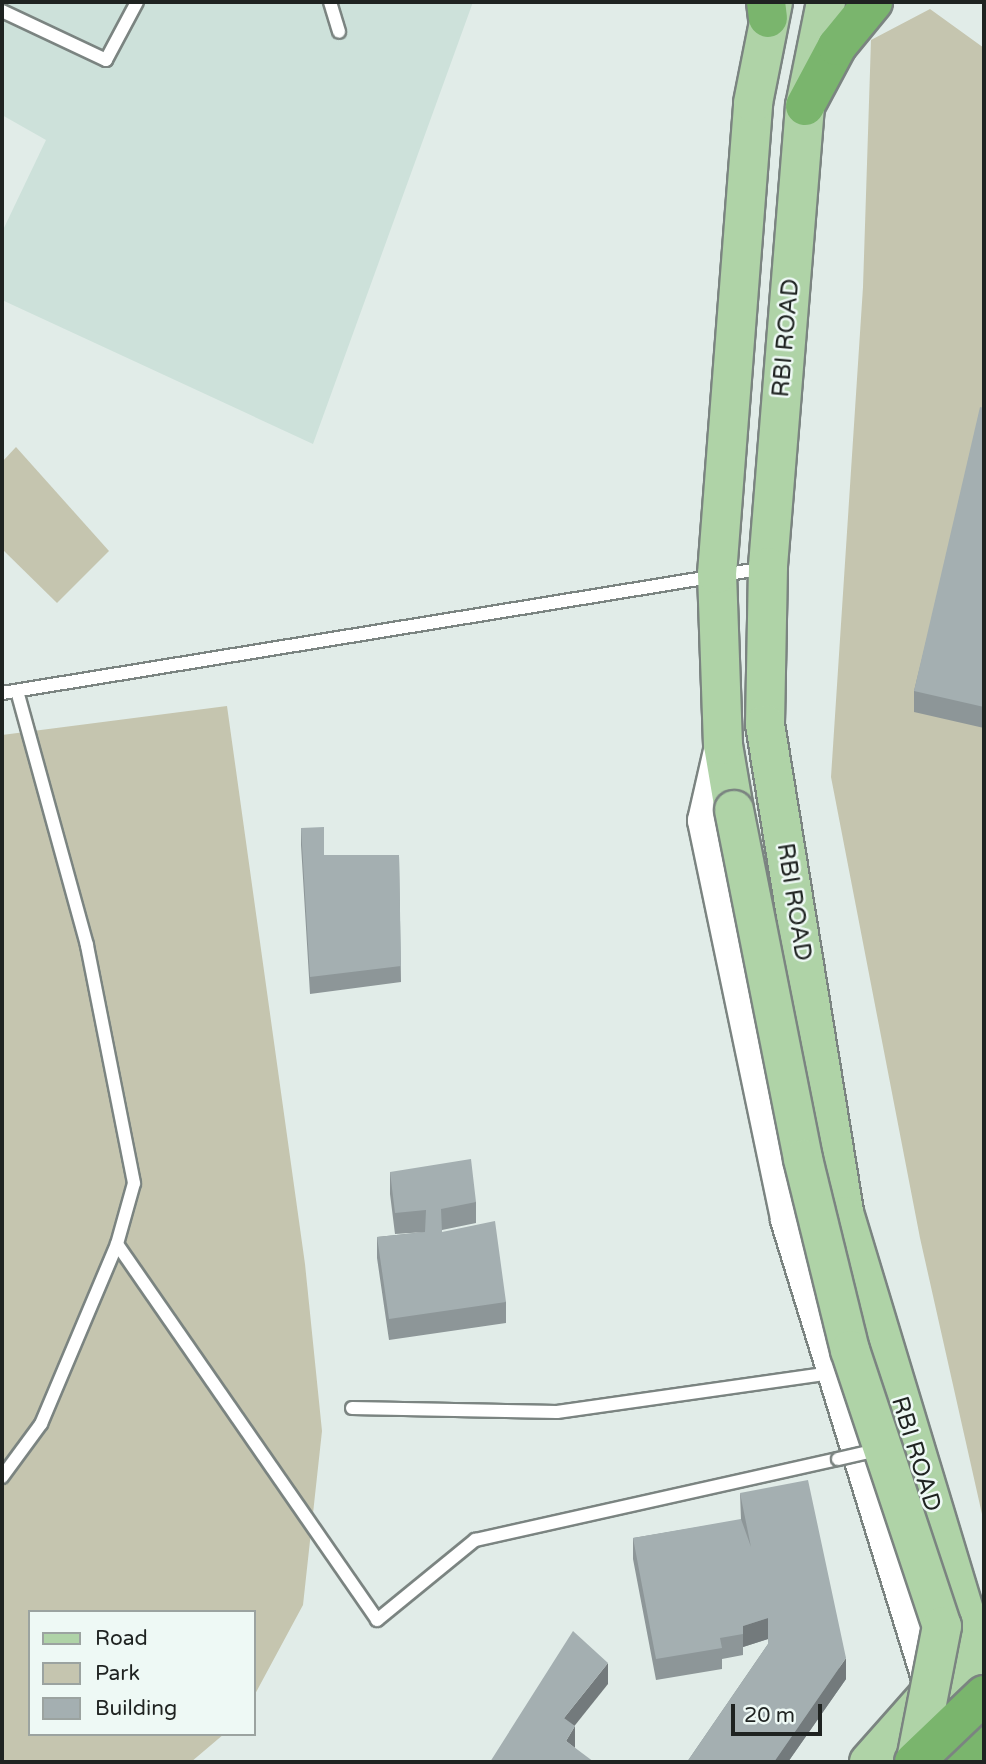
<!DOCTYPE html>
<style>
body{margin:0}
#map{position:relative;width:986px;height:1764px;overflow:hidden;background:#e1ece8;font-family:"Varela Round",sans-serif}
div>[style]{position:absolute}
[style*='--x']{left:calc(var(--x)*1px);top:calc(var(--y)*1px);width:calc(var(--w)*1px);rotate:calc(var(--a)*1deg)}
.built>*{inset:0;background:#cde1da}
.green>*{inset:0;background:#c5c5af}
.roads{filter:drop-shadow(2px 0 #7b8481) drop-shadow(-2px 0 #7b8481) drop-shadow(0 2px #7b8481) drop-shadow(0 -2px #7b8481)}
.lane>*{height:12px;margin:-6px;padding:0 6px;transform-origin:6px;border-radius:6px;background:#fff}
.secondary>*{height:35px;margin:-17.5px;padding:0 17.5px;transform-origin:17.5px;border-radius:17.5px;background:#fff}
.primary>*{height:38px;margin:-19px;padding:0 19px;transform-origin:19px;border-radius:19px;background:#afd3a7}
.highway>*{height:38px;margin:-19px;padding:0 19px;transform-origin:19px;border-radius:19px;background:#7ab56d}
.bridges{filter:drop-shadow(2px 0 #7b8481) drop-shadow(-2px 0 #7b8481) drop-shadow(0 2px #7b8481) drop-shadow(0 -2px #7b8481)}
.lane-bridge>*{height:12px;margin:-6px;padding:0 6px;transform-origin:6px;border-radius:6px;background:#fff}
.primary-bridge>*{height:38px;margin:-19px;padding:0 19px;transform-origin:19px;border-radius:19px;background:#afd3a7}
.highway-bridge>*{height:38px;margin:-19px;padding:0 19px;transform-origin:19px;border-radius:19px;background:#7ab56d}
.wall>*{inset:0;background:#8d9698}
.shaded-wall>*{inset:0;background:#737a7c}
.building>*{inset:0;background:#a4afb1}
span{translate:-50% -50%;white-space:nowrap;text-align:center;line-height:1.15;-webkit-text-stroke:5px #eef9f5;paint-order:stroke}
.street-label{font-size:24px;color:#1f2321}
.frame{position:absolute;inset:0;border:4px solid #1f2321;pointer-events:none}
.legend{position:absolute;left:28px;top:1610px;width:228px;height:126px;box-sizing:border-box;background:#eef9f5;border:2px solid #9ba3a0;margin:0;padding:9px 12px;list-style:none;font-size:21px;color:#1f2321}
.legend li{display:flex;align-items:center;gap:14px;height:35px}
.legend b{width:35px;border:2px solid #9ba3a0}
.scale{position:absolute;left:731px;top:1704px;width:91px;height:32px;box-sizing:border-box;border:4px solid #1f2321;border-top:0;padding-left:9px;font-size:21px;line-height:24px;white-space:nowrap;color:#1f2321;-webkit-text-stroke:5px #eef9f5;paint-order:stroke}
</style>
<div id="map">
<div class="built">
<div style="clip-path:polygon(2px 2px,473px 2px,313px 444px,2px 300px,2px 232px,46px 140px,2px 115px)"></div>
</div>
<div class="green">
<div style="clip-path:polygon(930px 9px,984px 48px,984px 1523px,920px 1238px,831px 777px,863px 287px,871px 40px)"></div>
<div style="clip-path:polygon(16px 447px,109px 551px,57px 603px,2px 549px,2px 462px)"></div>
<div style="clip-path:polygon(227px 706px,305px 1264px,322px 1431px,303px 1605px,254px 1696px,254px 1612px,30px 1612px,30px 1734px,224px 1734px,191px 1762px,2px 1762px,2px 735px)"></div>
</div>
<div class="roads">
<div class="lane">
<div style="--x:330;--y:2;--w:31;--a:73"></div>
<div style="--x:2;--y:11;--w:115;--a:25.2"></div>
<div style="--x:106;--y:60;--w:66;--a:-61.9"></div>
<div style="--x:2;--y:693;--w:773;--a:-9.3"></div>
<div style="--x:117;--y:1244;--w:457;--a:55.3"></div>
<div style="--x:377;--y:1620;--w:127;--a:-39.2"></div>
<div style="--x:475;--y:1540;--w:372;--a:-12.6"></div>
<div style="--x:352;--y:1408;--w:205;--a:1.1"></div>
<div style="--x:557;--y:1412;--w:277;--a:-8.1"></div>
<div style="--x:2;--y:1477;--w:66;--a:-53.7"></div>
<div style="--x:41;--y:1424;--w:195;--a:-67.1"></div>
<div style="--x:117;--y:1244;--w:63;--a:-74.4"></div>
<div style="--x:134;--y:1183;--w:243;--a:-101.2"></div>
<div style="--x:87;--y:945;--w:263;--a:-105.4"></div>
</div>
<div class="secondary">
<div style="--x:722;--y:746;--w:76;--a:102.9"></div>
<div style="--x:705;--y:820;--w:408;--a:78.2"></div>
<div style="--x:788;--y:1219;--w:493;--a:72.9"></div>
</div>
<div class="primary">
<div style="--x:826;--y:2;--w:106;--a:101.4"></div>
<div style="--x:805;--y:106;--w:462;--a:94.6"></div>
<div style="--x:768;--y:567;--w:157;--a:91.1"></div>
<div style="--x:765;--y:724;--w:498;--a:80.8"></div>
<div style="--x:845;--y:1216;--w:481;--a:73.2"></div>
<div style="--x:734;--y:810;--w:66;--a:-99.6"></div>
<div style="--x:723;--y:745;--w:171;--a:-92"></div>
<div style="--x:717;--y:574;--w:472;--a:-85.6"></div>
<div style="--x:753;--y:103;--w:103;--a:-78.8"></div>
<div style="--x:869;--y:1762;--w:96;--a:-48.4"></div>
<div style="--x:933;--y:1690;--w:67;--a:-40.8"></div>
</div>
<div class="highway">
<div style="--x:766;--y:2;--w:16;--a:83"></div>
<div style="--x:805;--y:106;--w:68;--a:-61.9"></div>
<div style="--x:837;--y:46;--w:57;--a:-50.7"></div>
<div style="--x:952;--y:1762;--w:44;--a:-43.2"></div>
</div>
</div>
<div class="bridges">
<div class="lane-bridge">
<div style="--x:838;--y:1459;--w:37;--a:-13"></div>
</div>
<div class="primary-bridge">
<div style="--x:734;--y:810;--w:356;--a:78.8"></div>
<div style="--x:803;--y:1159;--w:197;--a:76.2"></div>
<div style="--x:850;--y:1350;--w:291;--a:71.6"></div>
<div style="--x:942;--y:1626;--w:136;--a:101"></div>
</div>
<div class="highway-bridge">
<div style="--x:914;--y:1762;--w:97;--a:-43.7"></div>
</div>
</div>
<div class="wall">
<div style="clip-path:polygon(984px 408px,984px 728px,914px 712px,914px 691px)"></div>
<div style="clip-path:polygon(301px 828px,324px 855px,399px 855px,401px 982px,310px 994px,301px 845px)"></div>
<div style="clip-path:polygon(390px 1172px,476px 1202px,476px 1223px,442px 1230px,442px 1232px,506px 1302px,506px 1323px,389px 1340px,377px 1258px,377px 1237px,425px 1232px,395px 1234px,390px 1194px)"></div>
<div style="clip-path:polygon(740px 1493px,846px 1679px,788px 1762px,687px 1762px,768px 1644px,768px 1639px,743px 1647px,743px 1655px,722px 1659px,722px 1669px,656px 1680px,633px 1559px,633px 1538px,741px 1520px)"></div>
</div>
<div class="shaded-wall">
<div style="clip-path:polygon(768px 1618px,768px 1639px,743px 1647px,743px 1626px)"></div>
<div style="clip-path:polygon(846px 1658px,846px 1679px,788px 1762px,774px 1762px)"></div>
<div style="clip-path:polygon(608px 1663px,608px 1684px,564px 1739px,564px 1718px)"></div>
<div style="clip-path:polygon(575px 1726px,575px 1748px,566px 1741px)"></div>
</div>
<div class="building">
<div style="clip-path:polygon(980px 407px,984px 408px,984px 707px,914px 691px)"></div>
<div style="clip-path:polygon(324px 827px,324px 855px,399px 855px,401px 966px,310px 977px,301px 828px)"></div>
<div style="clip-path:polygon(471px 1159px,476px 1202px,441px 1209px,442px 1232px,495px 1221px,506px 1302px,389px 1319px,377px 1237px,425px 1232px,426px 1210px,395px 1213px,390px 1172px)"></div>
<div style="clip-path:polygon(808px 1480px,846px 1658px,774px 1762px,687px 1762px,768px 1644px,768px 1618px,743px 1626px,743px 1634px,720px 1638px,722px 1648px,656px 1659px,633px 1538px,741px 1519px,751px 1547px,740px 1493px)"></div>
<div style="clip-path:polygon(573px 1631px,608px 1663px,564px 1718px,575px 1726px,566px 1741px,594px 1762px,490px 1762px)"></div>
</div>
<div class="street-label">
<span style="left:786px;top:338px;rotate:-85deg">RBI ROAD</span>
<span style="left:794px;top:902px;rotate:81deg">RBI ROAD</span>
<span style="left:916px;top:1454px;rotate:73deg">RBI ROAD</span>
</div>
<div class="frame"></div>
<ul class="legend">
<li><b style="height:9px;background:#afd3a7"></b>Road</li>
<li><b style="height:19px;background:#c5c5af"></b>Park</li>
<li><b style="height:19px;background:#a4afb1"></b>Building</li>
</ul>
<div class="scale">20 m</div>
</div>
